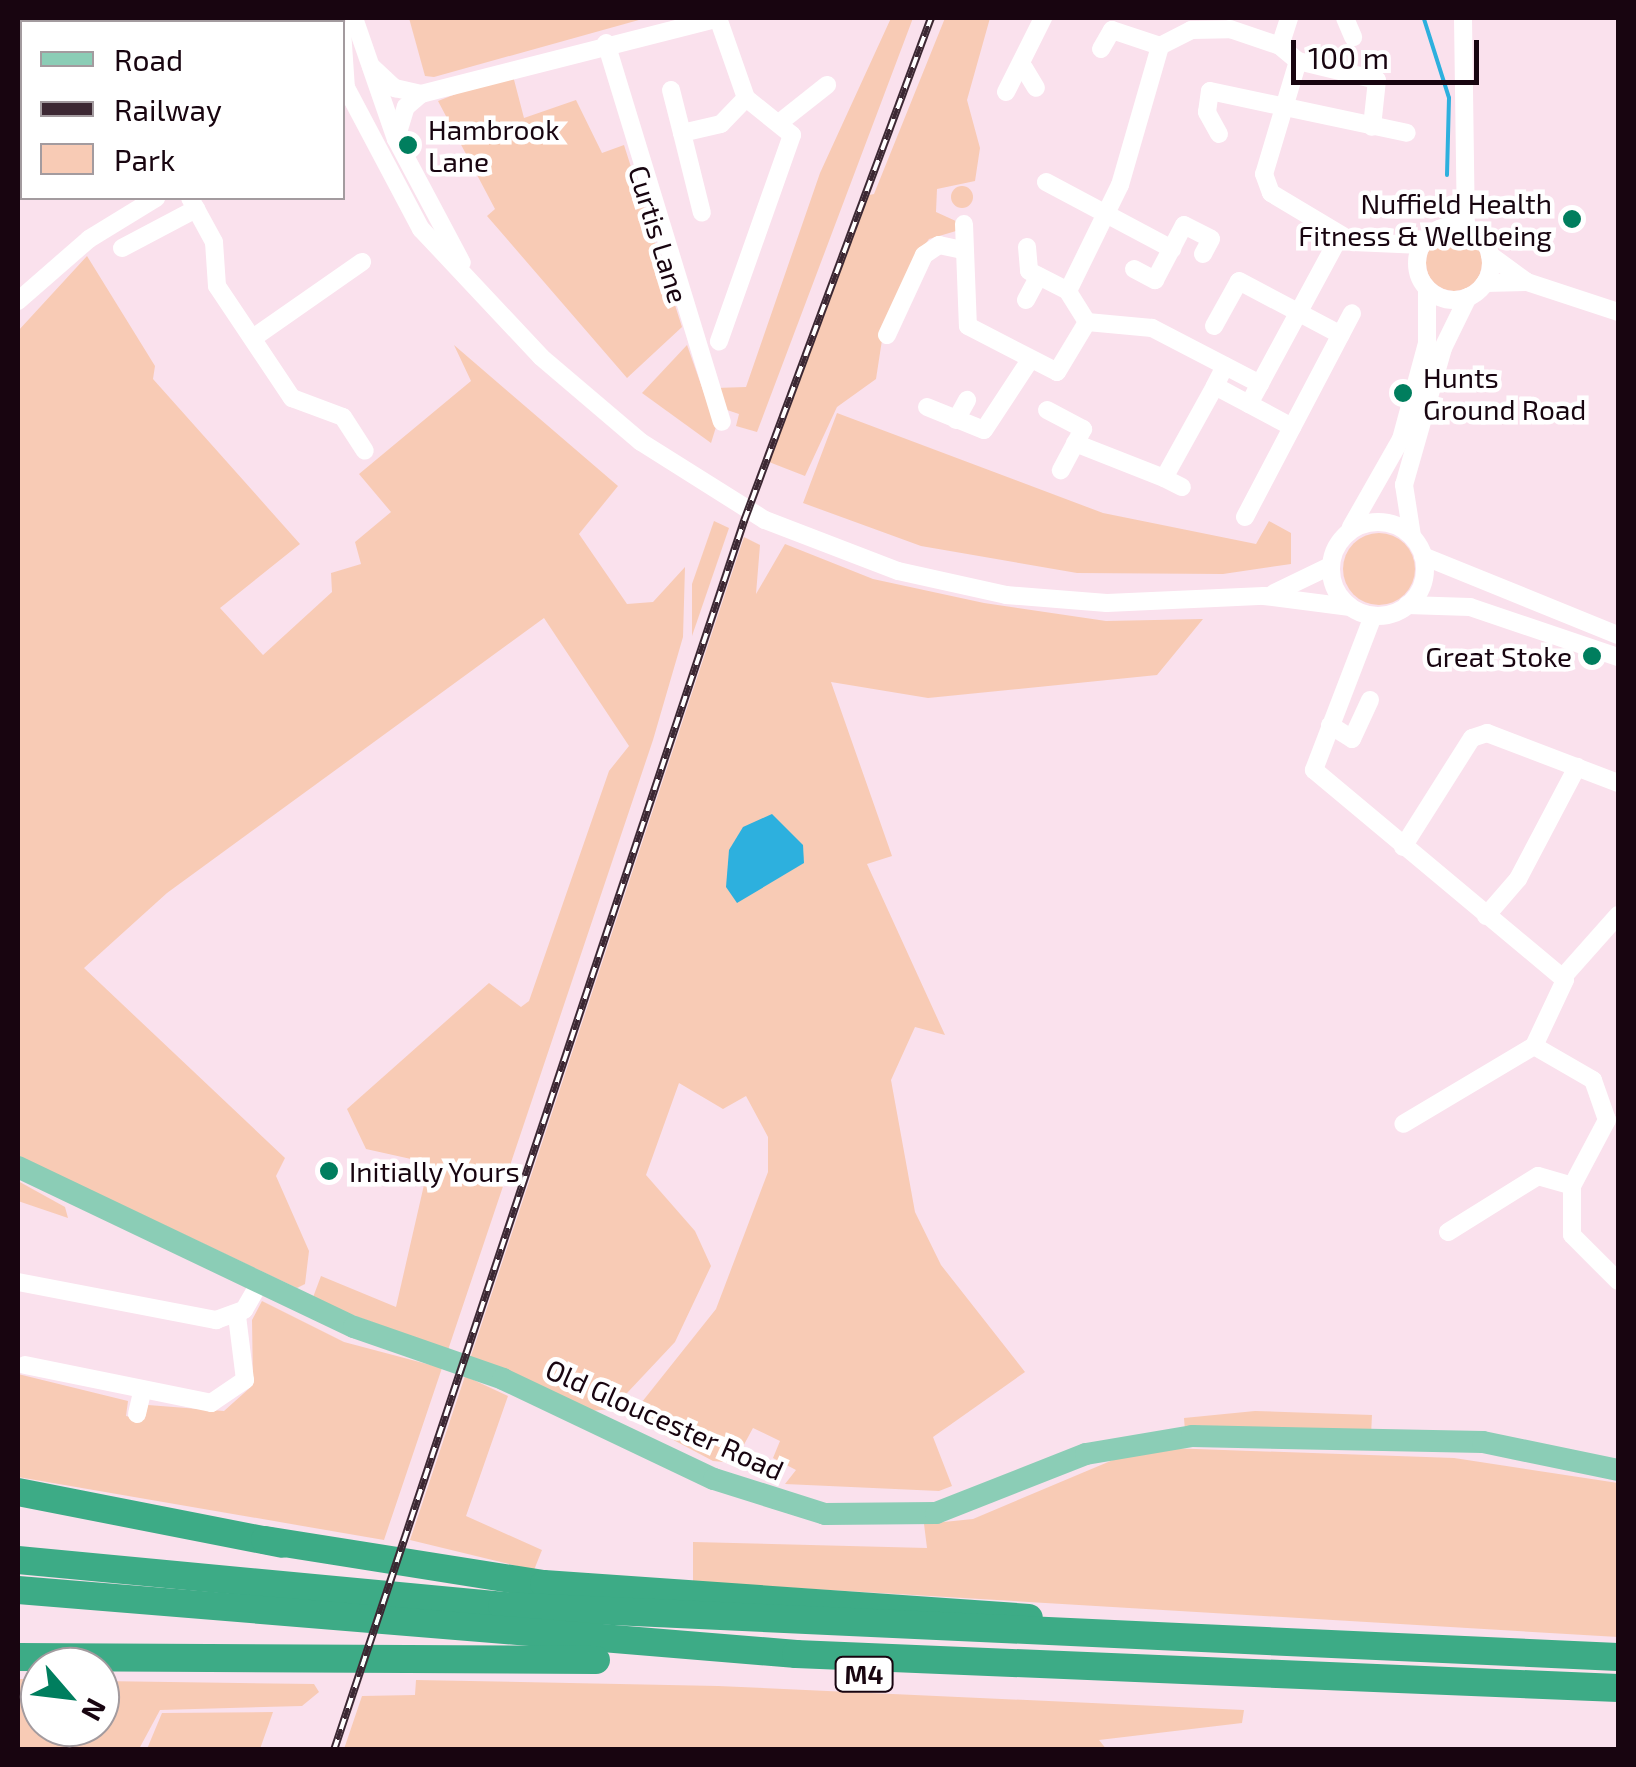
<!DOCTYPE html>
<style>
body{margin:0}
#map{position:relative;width:1636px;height:1767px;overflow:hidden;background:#fae1ed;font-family:"Exo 2",sans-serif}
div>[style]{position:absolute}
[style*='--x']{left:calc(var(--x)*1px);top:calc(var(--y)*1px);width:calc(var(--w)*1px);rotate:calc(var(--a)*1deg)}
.green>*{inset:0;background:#f8cbb5}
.round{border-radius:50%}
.water>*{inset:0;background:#2db0de}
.stream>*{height:4px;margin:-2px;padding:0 2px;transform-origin:2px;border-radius:2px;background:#2db0de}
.minor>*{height:18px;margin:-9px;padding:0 9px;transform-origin:9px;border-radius:9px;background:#fff}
.minor>.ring{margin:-9px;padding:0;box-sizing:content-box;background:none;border:18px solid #fff;border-radius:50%}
.major>*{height:22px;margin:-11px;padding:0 11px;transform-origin:11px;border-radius:11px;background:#8bcdb6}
.highway>*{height:28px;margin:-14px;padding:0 14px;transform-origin:14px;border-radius:14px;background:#3dab86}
.rail>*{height:8px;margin-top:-4px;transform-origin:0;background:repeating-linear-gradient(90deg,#fff 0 11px,#3c2833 0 22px);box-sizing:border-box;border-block:2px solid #3c2833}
.dots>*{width:28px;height:28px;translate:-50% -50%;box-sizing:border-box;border:5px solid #fff;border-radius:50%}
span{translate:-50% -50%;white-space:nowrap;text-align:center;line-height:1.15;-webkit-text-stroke:9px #fff;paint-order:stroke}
.shield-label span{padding:2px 8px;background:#fff;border:2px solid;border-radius:8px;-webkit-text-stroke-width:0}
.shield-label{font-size:25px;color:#180510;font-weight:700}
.poi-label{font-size:28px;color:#180510}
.left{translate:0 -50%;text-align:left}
.right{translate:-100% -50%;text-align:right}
.street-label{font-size:28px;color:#180510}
.frame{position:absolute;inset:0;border:20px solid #180510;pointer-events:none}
.legend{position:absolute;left:20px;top:20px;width:325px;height:180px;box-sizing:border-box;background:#fff;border:2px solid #a39b9f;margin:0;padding:12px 18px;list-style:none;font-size:30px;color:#180510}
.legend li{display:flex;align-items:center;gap:20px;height:50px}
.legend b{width:50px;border:2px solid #a39b9f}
.north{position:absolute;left:20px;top:1647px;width:100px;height:100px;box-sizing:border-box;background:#fff;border:2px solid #a39b9f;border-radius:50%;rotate:118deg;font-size:28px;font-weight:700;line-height:40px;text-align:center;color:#180510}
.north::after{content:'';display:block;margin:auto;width:35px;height:45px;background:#007e5e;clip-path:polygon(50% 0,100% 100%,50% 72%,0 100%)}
.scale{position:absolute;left:1291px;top:40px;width:188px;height:45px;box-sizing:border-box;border:5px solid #180510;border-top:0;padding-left:12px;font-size:30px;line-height:35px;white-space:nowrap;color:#180510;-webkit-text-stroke:8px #fff;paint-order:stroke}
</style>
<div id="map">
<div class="green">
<div style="clip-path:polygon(409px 18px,646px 18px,434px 77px,425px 76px)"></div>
<div style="clip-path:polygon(891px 18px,913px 18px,757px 432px,736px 426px,739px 414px,724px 409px,716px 388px,746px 387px,820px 173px)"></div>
<div style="clip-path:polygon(945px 18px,990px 18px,967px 100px,980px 148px,975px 181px,937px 189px,936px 212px,958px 222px,956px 231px,929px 239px,920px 252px,884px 327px,876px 379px,837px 407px,805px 476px,769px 462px,865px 196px,874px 194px)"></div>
<div style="clip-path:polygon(512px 72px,524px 118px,576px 100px,602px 153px,624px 145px,682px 327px,627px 378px,487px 216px,495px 209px,438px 101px)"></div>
<div class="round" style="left:951px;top:186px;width:22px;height:22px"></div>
<div class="round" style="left:1426px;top:235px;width:56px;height:56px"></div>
<div style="clip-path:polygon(87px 256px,155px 366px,153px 379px,300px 544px,220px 608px,263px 655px,332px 592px,331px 573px,361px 564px,355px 542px,391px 512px,359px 474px,471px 381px,454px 345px,618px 486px,579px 534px,627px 604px,653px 602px,685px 567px,683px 637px,653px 740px,448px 1350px,312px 1300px,321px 1276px,396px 1307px,429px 1163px,366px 1149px,347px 1109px,489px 983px,521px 1007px,529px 1001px,609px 771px,629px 746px,544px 618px,167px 893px,84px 968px,285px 1158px,276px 1176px,309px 1251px,305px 1284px,297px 1288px,18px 1156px,18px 331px)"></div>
<div style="clip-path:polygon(687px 345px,716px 427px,711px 443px,642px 393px)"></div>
<div style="clip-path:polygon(837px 413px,1103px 513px,1256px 544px,1269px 521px,1291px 533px,1291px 564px,1223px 574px,1077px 573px,921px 546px,803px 503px)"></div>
<div style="clip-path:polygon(714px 521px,729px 528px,692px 636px,692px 584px)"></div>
<div class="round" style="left:1343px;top:533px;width:72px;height:72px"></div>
<div style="clip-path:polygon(744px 537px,760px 545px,756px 594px,785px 544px,873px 579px,984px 603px,1106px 621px,1203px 619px,1157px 675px,928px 698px,831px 682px,892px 856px,867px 864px,945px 1035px,915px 1027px,891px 1080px,915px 1212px,941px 1265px,1025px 1372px,933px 1437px,952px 1486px,939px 1491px,785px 1484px,796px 1470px,773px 1458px,780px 1441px,753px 1428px,734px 1463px,713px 1461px,630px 1417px,716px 1309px,768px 1172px,768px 1137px,746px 1096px,723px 1109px,679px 1083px,646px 1175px,695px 1231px,711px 1266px,675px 1342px,612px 1409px,590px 1411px,470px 1359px)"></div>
<div style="clip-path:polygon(18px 1181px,65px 1207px,68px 1218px,18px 1201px)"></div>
<div style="clip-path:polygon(262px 1301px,344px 1342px,442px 1368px,384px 1540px,18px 1477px,18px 1374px,128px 1401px,126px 1416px,144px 1420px,148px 1405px,224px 1411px,253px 1385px,252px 1320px)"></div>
<div style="clip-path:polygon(465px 1376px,508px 1396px,466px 1516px,542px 1550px,534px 1570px,410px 1540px)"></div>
<div style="clip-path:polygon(1255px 1411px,1372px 1415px,1371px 1435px,1185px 1431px,1184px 1418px)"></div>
<div style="clip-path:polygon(1168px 1448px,1454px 1458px,1618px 1483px,1618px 1637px,693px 1582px,693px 1542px,927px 1548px,924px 1524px,973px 1519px,1120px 1457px)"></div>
<div style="clip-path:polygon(18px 1679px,40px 1679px,40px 1727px,100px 1727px,100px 1681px,314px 1684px,319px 1692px,302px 1706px,160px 1710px,139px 1749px,18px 1750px)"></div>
<div style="clip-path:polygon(416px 1680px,718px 1686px,1244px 1710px,1242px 1723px,1099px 1740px,1107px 1750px,344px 1749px,362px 1696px,415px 1695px)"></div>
<div style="clip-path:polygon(273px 1712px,260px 1749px,147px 1749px,162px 1713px)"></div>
</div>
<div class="water">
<div style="clip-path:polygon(772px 814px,803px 845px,804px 863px,737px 903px,726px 887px,729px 850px,743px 827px)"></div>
</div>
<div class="stream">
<div style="--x:1424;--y:19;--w:83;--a:72.4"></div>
<div style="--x:1449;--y:98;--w:77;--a:91.5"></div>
</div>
<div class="minor">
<div style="--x:324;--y:18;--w:4;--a:76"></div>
<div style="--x:354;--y:18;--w:128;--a:70.9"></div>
<div style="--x:396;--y:139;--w:140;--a:62"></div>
<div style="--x:718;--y:18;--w:85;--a:70.7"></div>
<div style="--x:746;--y:98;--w:59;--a:38.8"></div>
<div style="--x:792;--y:135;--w:219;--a:109.5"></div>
<div style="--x:1345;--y:18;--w:21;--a:67"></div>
<div style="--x:1463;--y:18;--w:210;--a:89.2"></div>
<div style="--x:127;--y:22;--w:7;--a:-34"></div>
<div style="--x:342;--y:30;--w:59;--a:86.1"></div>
<div style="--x:606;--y:43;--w:396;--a:73"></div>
<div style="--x:1280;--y:46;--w:29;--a:-72"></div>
<div style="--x:1101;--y:49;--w:22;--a:-60"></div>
<div style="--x:1112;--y:30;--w:51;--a:18.4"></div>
<div style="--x:1298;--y:61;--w:81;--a:13.5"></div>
<div style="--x:1377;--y:80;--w:47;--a:96.1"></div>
<div style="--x:371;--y:66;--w:33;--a:43"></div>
<div style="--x:395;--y:88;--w:27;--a:13"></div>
<div style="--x:1024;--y:68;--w:23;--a:59"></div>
<div style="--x:342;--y:80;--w:169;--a:62.1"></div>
<div style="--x:421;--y:229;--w:175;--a:46.8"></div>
<div style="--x:541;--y:357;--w:131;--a:40.4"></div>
<div style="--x:641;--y:442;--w:146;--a:32.2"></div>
<div style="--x:765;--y:520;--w:142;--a:21"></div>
<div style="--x:898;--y:571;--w:111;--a:12.5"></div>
<div style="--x:1006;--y:595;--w:101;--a:4.5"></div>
<div style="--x:1107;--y:603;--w:157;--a:-2.6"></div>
<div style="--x:1264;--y:596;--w:87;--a:7.3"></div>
<div style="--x:671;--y:90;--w:44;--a:75.7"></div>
<div style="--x:682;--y:133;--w:40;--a:-13"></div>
<div style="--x:721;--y:124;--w:36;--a:-46"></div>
<div style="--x:1006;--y:92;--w:83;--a:-63.4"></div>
<div style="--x:784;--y:119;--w:55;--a:-38.3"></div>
<div style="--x:682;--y:133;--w:82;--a:76"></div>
<div style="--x:1219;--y:134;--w:25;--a:-119"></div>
<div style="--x:1207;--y:112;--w:21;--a:-82"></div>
<div style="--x:1210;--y:91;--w:201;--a:12"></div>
<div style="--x:396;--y:139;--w:34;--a:-73"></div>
<div style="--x:406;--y:107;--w:20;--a:-41"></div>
<div style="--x:421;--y:94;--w:308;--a:-14.3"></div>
<div style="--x:1046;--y:182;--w:143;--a:28"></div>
<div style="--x:190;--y:198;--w:50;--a:61.4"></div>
<div style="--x:214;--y:242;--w:44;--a:86.1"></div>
<div style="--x:217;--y:286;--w:135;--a:56.2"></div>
<div style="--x:292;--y:398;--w:54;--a:20.4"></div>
<div style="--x:343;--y:417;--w:40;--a:57.1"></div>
<div style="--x:964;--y:224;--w:102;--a:87.8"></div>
<div style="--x:968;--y:326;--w:100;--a:27.3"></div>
<div style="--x:1057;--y:372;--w:58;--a:-59"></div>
<div class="ring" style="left:1417px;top:226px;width:56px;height:56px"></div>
<div style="--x:1027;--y:247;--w:24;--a:85"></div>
<div style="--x:1029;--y:271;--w:44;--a:27.1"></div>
<div style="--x:122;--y:248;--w:84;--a:-27.8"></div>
<div style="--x:1134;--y:269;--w:24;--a:28"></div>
<div style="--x:1155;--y:280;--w:62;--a:-62.2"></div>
<div style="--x:1184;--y:225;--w:30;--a:27"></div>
<div style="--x:1211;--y:239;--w:17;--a:118"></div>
<div style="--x:1527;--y:282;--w:96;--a:18.2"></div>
<div style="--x:1485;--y:283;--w:42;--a:-1.4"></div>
<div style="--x:1527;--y:282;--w:46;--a:-143.9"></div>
<div style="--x:1026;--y:300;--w:27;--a:-62"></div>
<div style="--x:18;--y:301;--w:94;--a:-41.1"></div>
<div style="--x:89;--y:239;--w:79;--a:-31.5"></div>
<div style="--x:1214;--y:326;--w:51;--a:-60.9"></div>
<div style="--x:1239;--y:281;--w:115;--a:27.9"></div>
<div style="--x:887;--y:335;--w:88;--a:-65.2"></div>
<div style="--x:924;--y:255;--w:18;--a:-34"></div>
<div style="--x:939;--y:245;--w:24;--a:12"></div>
<div style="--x:253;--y:338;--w:133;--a:-34.9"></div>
<div style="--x:1225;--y:366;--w:22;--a:117"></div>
<div style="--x:1215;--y:386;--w:38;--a:28"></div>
<div style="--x:1249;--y:404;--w:191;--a:-61.6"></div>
<div style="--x:1260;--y:384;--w:122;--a:-152.6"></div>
<div style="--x:1152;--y:328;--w:65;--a:-174.7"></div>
<div style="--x:1087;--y:322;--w:36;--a:-122"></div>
<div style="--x:1068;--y:291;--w:118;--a:-63.9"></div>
<div style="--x:1120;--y:185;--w:145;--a:-73.9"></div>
<div style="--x:1160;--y:46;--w:35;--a:-27"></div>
<div style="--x:1191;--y:30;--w:39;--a:-1"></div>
<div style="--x:1230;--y:29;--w:53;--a:18.8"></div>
<div style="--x:1280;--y:46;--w:23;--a:40"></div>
<div style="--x:1298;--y:61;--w:118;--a:106.7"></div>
<div style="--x:1264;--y:174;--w:20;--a:70"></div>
<div style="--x:1271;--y:193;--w:96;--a:30.9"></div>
<div style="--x:1353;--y:242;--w:69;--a:2.5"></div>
<div style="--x:1249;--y:404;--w:49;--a:28.1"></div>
<div style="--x:927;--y:407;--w:61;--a:22"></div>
<div style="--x:984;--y:430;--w:84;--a:-56.7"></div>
<div style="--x:1047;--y:410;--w:41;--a:27.8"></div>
<div style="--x:1083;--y:429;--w:47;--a:118.2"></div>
<div style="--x:956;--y:420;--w:23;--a:-61"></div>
<div style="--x:1075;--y:443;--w:96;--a:21.5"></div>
<div style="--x:1164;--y:478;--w:105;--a:-61"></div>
<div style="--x:1164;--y:478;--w:20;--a:27"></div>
<div style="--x:1245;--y:517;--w:230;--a:-62.3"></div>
<div class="ring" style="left:1331px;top:522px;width:76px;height:76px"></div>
<div style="--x:1351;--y:527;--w:101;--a:-60.4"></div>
<div style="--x:1401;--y:439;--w:99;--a:-74.8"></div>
<div style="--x:1427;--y:343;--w:54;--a:-90"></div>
<div style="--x:1412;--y:536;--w:52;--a:-98.9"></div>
<div style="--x:1404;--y:485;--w:142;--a:-74.1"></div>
<div style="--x:1443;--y:348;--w:57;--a:-63.9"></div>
<div style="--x:1423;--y:556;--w:210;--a:22.1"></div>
<div style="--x:1274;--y:593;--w:62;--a:-25.7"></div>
<div style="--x:1407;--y:605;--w:63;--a:1.8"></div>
<div style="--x:1470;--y:607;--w:156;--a:18.7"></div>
<div style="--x:1373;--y:616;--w:165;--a:111"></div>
<div style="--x:1314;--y:770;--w:327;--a:39.9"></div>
<div style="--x:1565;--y:980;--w:73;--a:115.2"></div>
<div style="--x:1534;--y:1046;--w:152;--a:149.2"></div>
<div style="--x:1330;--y:725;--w:26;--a:32"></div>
<div style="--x:1352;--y:739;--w:43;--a:-65.2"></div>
<div style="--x:1403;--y:847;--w:129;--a:-57.7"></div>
<div style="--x:1472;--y:738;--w:16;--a:-18"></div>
<div style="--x:1487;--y:733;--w:140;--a:20.9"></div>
<div style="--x:1486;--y:916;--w:49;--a:-49.1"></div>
<div style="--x:1518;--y:879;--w:127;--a:-62.2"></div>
<div style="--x:1563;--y:977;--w:83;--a:-48.4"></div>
<div style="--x:1572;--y:1186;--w:49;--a:90"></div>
<div style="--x:1572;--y:1235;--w:65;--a:45"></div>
<div style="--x:1448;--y:1232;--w:106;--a:-31.9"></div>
<div style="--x:1538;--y:1176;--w:35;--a:16"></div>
<div style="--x:1572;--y:1186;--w:75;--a:-62.1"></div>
<div style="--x:1607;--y:1120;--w:42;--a:-109.3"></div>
<div style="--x:1593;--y:1080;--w:68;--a:-150"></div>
<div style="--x:18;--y:1282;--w:202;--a:10.9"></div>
<div style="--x:216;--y:1320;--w:30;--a:-20"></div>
<div style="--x:244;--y:1310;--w:32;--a:-60"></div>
<div style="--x:25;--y:1365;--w:190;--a:11.5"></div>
<div style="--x:211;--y:1403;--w:41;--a:-34.1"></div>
<div style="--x:245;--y:1380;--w:64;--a:-97.1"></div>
<div style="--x:137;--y:1414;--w:23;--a:-77"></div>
</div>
<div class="major">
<div style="--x:18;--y:1167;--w:372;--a:25.5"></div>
<div style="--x:354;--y:1327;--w:158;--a:19.2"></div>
<div style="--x:503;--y:1379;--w:233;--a:25.4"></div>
<div style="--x:714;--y:1479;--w:116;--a:17.5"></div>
<div style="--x:825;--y:1514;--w:111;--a:-0.5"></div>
<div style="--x:936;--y:1513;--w:161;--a:-21.5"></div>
<div style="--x:1086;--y:1454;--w:108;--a:-9.6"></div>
<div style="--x:1192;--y:1436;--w:291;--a:1.2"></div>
<div style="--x:1483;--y:1442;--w:138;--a:11.7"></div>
</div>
<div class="highway">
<div style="--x:18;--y:1492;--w:269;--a:11.1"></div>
<div style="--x:265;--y:1540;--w:282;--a:9"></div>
<div style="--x:544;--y:1584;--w:486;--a:4"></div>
<div style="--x:18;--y:1560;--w:486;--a:5.4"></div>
<div style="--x:502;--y:1606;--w:1117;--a:2.62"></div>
<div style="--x:18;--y:1590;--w:781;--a:4.7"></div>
<div style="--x:796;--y:1654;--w:823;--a:2.37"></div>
<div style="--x:18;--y:1657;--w:578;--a:0.3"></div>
</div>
<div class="rail">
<div style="--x:334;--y:1750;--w:1296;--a:-71.55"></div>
<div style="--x:744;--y:521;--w:537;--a:-69.61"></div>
</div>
<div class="dots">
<div style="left:408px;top:145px;background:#007e5e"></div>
<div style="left:1572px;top:219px;background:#007e5e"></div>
<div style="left:1403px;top:393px;background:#007e5e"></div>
<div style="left:1592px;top:656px;background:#007e5e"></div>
<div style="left:329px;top:1171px;background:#007e5e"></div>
</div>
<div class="shield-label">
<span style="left:864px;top:1674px">M4</span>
</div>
<div class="poi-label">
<span class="left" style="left:428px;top:145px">Hambrook<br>Lane</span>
<span class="right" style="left:1552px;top:219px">Nuffield Health<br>Fitness &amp; Wellbeing</span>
<span class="left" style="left:1423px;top:393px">Hunts<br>Ground Road</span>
<span class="right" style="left:1572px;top:656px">Great Stoke</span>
<span class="left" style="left:349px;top:1171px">Initially Yours</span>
</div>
<div class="street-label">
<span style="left:659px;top:234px;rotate:73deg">Curtis Lane</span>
<span style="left:665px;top:1419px;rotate:24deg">Old Gloucester Road</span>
</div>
<div class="frame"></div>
<ul class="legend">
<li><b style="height:12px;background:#8bcdb6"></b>Road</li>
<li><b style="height:12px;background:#3c2833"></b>Railway</li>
<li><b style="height:28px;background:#f8cbb5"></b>Park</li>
</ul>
<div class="north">N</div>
<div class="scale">100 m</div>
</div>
